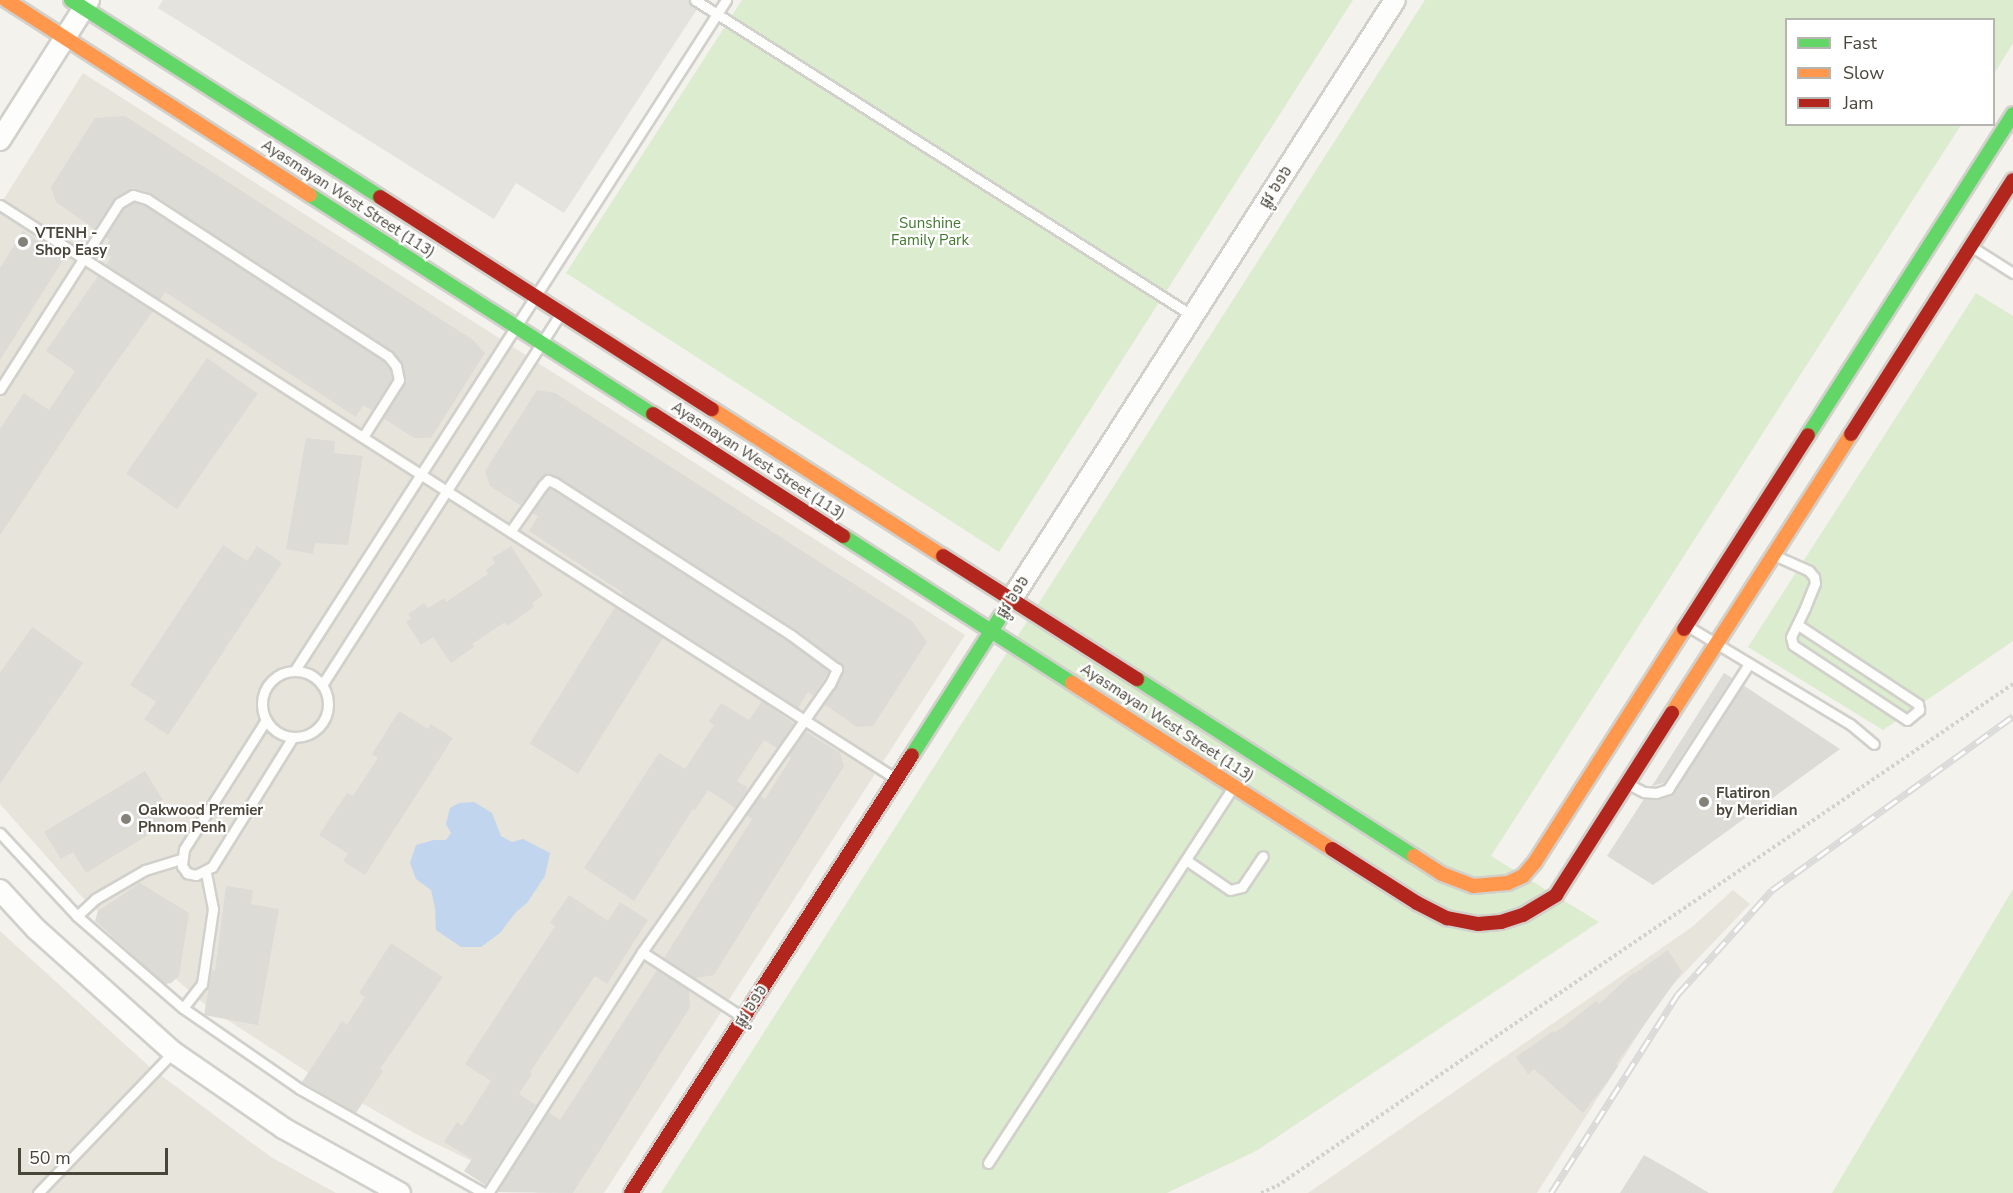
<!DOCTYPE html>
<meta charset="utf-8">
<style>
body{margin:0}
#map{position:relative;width:2013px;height:1193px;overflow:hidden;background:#f3f2ed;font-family:"Nunito Sans","Noto Sans Khmer",sans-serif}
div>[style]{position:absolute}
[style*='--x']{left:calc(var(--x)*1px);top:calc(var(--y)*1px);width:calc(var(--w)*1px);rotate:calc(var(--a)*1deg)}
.residential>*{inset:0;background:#e7e4db}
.green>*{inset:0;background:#dceccf}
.parking>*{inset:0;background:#e5e3de}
.water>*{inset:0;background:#c1d5ee}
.building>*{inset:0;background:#dcdbd6;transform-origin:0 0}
.path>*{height:4px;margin-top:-2px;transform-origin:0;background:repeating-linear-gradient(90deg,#d3d2cc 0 3px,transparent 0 6px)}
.roads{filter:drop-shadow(2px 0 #d1d0cb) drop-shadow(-2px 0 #d1d0cb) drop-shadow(0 2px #d1d0cb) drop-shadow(0 -2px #d1d0cb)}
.lane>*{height:9px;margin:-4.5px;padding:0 4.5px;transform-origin:4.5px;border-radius:4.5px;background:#fdfdfc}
.lane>.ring{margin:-4.5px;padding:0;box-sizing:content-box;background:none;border:9px solid #fdfdfc;border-radius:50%}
.street>*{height:20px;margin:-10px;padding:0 10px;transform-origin:10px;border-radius:10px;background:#fdfdfc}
.fast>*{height:14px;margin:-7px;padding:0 7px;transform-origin:7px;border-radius:7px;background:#63d668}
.slow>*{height:14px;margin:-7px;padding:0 7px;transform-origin:7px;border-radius:7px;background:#ff974d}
.jam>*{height:14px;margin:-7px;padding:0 7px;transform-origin:7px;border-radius:7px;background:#b3261e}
.rail>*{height:7px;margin-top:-3.5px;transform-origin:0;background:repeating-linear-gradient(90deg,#fff 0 14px,#dadad9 0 28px);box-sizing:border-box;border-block:2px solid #dadad9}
.dots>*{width:16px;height:16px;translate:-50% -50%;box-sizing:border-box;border:3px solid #fff;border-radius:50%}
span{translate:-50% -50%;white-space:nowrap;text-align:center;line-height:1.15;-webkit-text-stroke:4.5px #fff;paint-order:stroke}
.street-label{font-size:15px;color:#494539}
.park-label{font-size:15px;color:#407a2d}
.poi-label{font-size:15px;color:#494539;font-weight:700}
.left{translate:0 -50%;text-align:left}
.legend{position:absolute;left:1785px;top:18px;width:210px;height:108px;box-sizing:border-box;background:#fff;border:2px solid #b6b5b0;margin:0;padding:8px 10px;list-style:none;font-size:18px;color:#494539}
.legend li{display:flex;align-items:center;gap:12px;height:30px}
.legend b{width:30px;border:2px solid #b6b5b0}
.scale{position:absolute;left:18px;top:1148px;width:150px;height:27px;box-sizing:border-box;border:3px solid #494539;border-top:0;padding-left:8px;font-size:18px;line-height:21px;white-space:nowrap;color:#494539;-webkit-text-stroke:4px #fff;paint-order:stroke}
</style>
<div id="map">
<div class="residential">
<div style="clip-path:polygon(83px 73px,965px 635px,604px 1193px,537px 1193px,416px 1134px,309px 1073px,209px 1008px,83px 898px,0 804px,0 205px)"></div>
<div style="clip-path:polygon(1733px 890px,1750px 904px,1664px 994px,1537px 1193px,1308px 1193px,1692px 927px)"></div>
<div style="clip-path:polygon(0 931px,151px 1068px,271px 1157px,336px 1193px,0 1193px)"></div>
</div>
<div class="green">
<div style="clip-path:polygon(742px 0,1353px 0,999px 552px,566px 273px)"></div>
<div style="clip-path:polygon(1425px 0,2013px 0,2013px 43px,1994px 74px,1994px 20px,1786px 20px,1786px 124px,1961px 125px,1491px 856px,1599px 922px,1256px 1151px,1167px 1193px,661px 1193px)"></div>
<div style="clip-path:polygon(1976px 293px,2013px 316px,2013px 641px,1883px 730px,1748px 647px)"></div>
<div style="clip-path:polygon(2013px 889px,2013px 1193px,1832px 1193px)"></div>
</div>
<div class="parking">
<div style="clip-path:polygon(163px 0,703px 0,564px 213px,516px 183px,494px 219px,158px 8px)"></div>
</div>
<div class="water">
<div style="clip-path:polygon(474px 802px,492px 813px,501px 836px,512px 842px,523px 839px,550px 853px,545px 876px,527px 903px,516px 912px,500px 933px,481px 947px,461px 947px,436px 930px,435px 908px,431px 890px,416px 879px,410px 863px,416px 845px,434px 840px,446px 840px,451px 833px,446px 824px,450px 808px,459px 803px)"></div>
</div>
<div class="building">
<div style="clip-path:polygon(125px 116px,473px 340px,485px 353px,431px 438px,414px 438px,383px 418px,406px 379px,402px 362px,392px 351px,151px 193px,133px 188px,116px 197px,94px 229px,56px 202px,51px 187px,95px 118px)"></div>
<div style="clip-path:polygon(134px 202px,144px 205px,383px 361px,390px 369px,392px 379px,372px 410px,363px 405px,356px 417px,165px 292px,160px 300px,106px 265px,111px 257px,102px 251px,110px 240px,105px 237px,124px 208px)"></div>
<div style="clip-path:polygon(23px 231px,65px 257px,0 360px,0 268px)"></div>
<div style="clip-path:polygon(98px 276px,153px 311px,84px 408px,0 535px,0 429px,24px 393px,49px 410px,75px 371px,46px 351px)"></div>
<div style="left:207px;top:358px;width:62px;height:141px;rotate:35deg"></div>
<div style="clip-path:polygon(537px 390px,555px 393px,912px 621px,927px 642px,873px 726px,857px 727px,824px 704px,843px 672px,841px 664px,795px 629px,558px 477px,550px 474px,544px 475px,520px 505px,490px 486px,485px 471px)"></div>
<div style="clip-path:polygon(306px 438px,335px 441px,334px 453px,363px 456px,348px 545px,315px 543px,313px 554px,286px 549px)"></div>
<div style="clip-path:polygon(550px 488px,787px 641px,829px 671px,813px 696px,808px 692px,798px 708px,622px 595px,623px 593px,529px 531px,538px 516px,532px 513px)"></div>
<div style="clip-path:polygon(223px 545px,247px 561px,257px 546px,282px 563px,168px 735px,144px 719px,156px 702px,130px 685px)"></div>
<div style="clip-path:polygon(511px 546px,543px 595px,532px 603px,534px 607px,507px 626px,505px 622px,472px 644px,474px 647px,451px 663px,433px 637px,421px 645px,406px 622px,411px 618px,408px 614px,424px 603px,428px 608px,444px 598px,446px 602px,488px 574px,486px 570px,495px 563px,492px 558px)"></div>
<div style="left:615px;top:607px;width:57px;height:161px;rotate:32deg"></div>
<div style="clip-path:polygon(32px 627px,83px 663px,0 784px,0 673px)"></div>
<div style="clip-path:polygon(1724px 673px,1732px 678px,1664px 783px,1652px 786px)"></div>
<div style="clip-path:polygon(1743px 685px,1840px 749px,1653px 885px,1607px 856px,1644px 799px,1658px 800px,1674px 793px)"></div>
<div style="clip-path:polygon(762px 701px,794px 724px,777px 748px,764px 740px,737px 781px,748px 788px,735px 808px,708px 790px,695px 810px,693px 809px,634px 901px,584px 868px,659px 753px,685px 769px,714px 725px,709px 722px,721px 703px,749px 720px)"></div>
<div style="clip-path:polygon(399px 711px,428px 729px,431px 724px,453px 738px,365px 875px,343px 861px,348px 854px,319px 835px,347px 793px,353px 796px,378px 758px,372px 754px)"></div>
<div style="clip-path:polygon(805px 731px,840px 753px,844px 766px,714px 975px,695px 978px,664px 958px,752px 819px,746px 815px,760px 796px,765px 799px,791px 758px,788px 756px)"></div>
<div style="clip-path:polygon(145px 771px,163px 800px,155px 805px,166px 824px,86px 873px,73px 852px,61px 859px,44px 832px)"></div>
<div style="clip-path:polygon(140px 883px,189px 913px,179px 976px,171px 983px,165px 984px,95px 921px,98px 911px)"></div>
<div style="clip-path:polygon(226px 886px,253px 890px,251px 904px,279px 909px,258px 1025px,204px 1015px,212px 970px,215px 971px)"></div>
<div style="clip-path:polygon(569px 895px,608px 921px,620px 902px,648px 920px,607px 984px,595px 976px,530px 1072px,532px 1074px,519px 1094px,536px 1105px,485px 1185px,464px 1171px,472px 1159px,444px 1142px,457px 1122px,462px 1126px,491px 1081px,465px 1064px,555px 926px,550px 923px)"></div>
<div style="clip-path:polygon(391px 943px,443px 977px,380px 1069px,383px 1071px,356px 1113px,302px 1082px,342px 1021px,347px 1025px,365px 997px,359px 993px)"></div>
<div style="clip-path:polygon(1668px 950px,1682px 972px,1616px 1064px,1618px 1066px,1609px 1080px,1583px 1113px,1534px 1069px,1528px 1074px,1516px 1057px,1553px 1031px,1554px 1033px,1563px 1027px,1596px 1001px,1599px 1004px,1633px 973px,1634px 974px)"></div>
<div style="clip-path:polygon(657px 970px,689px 991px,690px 1007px,573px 1193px,496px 1192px,548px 1112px,560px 1120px)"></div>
<div style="clip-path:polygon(1644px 1155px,1674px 1172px,1709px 1193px,1620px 1193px)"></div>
</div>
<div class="path">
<div style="--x:1261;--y:1193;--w:17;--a:-24"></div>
<div style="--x:1277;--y:1186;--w:891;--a:-34.3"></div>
</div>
<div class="roads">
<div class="lane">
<div style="--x:695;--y:0;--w:590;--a:32.4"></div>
<div style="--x:0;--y:205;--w:1063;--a:32.63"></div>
<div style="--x:1972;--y:247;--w:49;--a:32.4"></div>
<div style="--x:0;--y:389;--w:221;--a:-57.4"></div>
<div style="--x:119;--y:203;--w:16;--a:-30"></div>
<div style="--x:133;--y:195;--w:15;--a:16"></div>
<div style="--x:147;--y:199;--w:288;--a:33.1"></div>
<div style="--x:388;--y:356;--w:13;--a:51"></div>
<div style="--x:396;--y:366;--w:14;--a:78"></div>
<div style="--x:399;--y:380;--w:67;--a:122.3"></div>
<div style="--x:1776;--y:556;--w:36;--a:24"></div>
<div style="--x:1809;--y:571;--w:8;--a:50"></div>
<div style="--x:1814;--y:577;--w:6;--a:81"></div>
<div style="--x:1815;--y:583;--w:27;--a:112"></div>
<div style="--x:1805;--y:608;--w:32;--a:116"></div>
<div style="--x:1791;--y:637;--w:8;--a:76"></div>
<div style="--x:1793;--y:645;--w:136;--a:33.3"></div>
<div style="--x:1907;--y:720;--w:16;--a:-40"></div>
<div style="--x:1919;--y:710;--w:6;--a:-99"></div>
<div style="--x:1918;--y:704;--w:144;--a:-146.6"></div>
<div style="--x:1689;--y:627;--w:188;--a:31.1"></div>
<div style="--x:1850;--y:724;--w:31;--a:40"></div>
<div style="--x:295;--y:670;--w:797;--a:-57.25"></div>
<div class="ring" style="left:262px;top:671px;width:57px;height:57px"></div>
<div style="--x:322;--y:685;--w:439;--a:-57.3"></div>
<div style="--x:266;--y:720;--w:153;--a:122.4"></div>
<div style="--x:184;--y:849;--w:17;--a:97"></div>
<div style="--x:182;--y:866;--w:9;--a:54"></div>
<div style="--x:187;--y:873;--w:9;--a:13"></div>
<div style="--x:196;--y:875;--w:18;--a:-27"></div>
<div style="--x:212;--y:867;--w:153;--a:-58.1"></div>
<div style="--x:1630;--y:785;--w:16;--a:27"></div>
<div style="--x:1644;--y:792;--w:12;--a:5"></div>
<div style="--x:1656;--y:793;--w:13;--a:-18"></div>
<div style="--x:1668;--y:789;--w:149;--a:-57.1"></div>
<div style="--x:0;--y:833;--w:113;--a:47.1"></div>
<div style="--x:77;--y:916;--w:140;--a:41"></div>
<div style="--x:183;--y:1008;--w:142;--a:34.7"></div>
<div style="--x:300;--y:1089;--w:211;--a:29.5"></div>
<div style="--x:1186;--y:860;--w:53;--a:34.3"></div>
<div style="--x:1230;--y:890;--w:12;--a:-14"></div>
<div style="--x:1242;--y:887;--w:37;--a:-56"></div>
<div style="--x:77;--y:916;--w:25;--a:-43"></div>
<div style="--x:95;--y:899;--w:58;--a:-30.1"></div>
<div style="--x:145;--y:870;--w:38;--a:-17"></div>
<div style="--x:642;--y:952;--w:118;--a:32.9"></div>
<div style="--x:183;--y:1008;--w:31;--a:-52"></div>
<div style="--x:202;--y:984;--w:76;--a:-81.7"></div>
<div style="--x:213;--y:909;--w:38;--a:-101"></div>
<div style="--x:988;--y:1163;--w:447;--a:-56.9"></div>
<div style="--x:38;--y:1193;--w:195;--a:-46.2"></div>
<div style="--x:488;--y:1193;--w:286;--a:-57.4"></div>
<div style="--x:642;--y:952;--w:327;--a:-55"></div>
<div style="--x:830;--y:684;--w:17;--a:-65"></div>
<div style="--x:837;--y:669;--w:57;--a:-143.5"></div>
<div style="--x:791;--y:635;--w:281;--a:-147.2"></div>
<div style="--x:555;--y:483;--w:8;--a:-157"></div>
<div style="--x:548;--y:480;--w:7;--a:135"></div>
<div style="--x:543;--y:485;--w:57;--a:125.1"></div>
</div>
<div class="street">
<div style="--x:0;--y:140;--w:166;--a:-57.6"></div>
<div style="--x:1011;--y:600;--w:712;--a:-57.38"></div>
<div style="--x:0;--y:890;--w:53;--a:47.3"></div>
<div style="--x:36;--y:929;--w:184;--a:41.9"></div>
<div style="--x:173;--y:1052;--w:134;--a:34.6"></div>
<div style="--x:283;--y:1128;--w:134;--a:29.1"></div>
</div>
<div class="fast">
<div style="--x:71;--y:0;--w:366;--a:32.5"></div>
<div style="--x:310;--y:195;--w:407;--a:32.6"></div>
<div style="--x:1808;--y:435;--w:381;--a:-57.4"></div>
<div style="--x:843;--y:536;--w:272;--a:32.7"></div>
<div style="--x:1137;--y:679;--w:329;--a:32.6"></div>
<div style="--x:912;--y:755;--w:165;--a:-57.4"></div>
</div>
<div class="slow">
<div style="--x:6;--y:0;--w:361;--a:32.7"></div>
<div style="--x:712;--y:409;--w:274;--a:32.5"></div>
<div style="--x:1072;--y:683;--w:308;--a:32.6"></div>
<div style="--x:1672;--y:713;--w:331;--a:-57.3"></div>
<div style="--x:1414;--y:856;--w:33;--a:33"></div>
<div style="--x:1442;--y:874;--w:33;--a:21"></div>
<div style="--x:1473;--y:886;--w:35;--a:-5"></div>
<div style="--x:1508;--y:883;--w:17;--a:-25"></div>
<div style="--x:1523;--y:876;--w:18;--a:-49"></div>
<div style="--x:1535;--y:862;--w:277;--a:-57.4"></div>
</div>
<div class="jam">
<div style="--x:380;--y:197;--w:394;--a:32.6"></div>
<div style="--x:653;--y:414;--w:226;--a:32.7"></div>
<div style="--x:1851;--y:434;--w:301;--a:-57.5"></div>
<div style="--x:943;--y:556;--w:230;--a:32.4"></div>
<div style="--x:1684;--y:629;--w:230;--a:-57.4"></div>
<div style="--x:1332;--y:849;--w:101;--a:32.4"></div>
<div style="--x:1417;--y:903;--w:34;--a:27"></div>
<div style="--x:1447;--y:918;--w:32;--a:11"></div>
<div style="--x:1478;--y:924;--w:23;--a:-5"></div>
<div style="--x:1501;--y:922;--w:23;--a:-18"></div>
<div style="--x:1523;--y:915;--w:39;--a:-31"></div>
<div style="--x:1556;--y:895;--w:216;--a:-57.5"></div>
<div style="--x:631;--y:1193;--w:520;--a:-57.32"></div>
</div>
</div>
<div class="rail">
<div style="--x:1551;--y:1193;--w:236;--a:-57.5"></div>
<div style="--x:1678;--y:994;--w:140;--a:-47.9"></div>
<div style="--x:1772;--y:890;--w:297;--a:-35.8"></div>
</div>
<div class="dots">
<div style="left:23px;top:242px;background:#848278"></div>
<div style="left:1704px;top:802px;background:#848278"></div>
<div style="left:126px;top:819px;background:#848278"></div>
</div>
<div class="street-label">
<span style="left:1276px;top:187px;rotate:-57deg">ផ្លូវ ៦១៦</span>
<span style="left:348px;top:199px;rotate:33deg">Ayasmayan West Street (113)</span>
<span style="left:758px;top:461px;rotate:33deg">Ayasmayan West Street (113)</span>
<span style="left:1013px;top:597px;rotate:-57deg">ផ្លូវ ៦១៦</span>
<span style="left:1167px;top:723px;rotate:33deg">Ayasmayan West Street (113)</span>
<span style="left:751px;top:1006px;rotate:-57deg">ផ្លូវ ៦១៦</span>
</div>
<div class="park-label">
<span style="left:930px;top:232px">Sunshine<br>Family Park</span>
</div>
<div class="poi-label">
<span class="left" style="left:35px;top:242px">VTENH -<br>Shop Easy</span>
<span class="left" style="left:1716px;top:802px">Flatiron<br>by Meridian</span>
<span class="left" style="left:138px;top:819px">Oakwood Premier<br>Phnom Penh</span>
</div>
<ul class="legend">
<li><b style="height:8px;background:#63d668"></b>Fast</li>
<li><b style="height:8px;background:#ff974d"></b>Slow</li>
<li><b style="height:8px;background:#b3261e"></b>Jam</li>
</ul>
<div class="scale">50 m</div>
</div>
